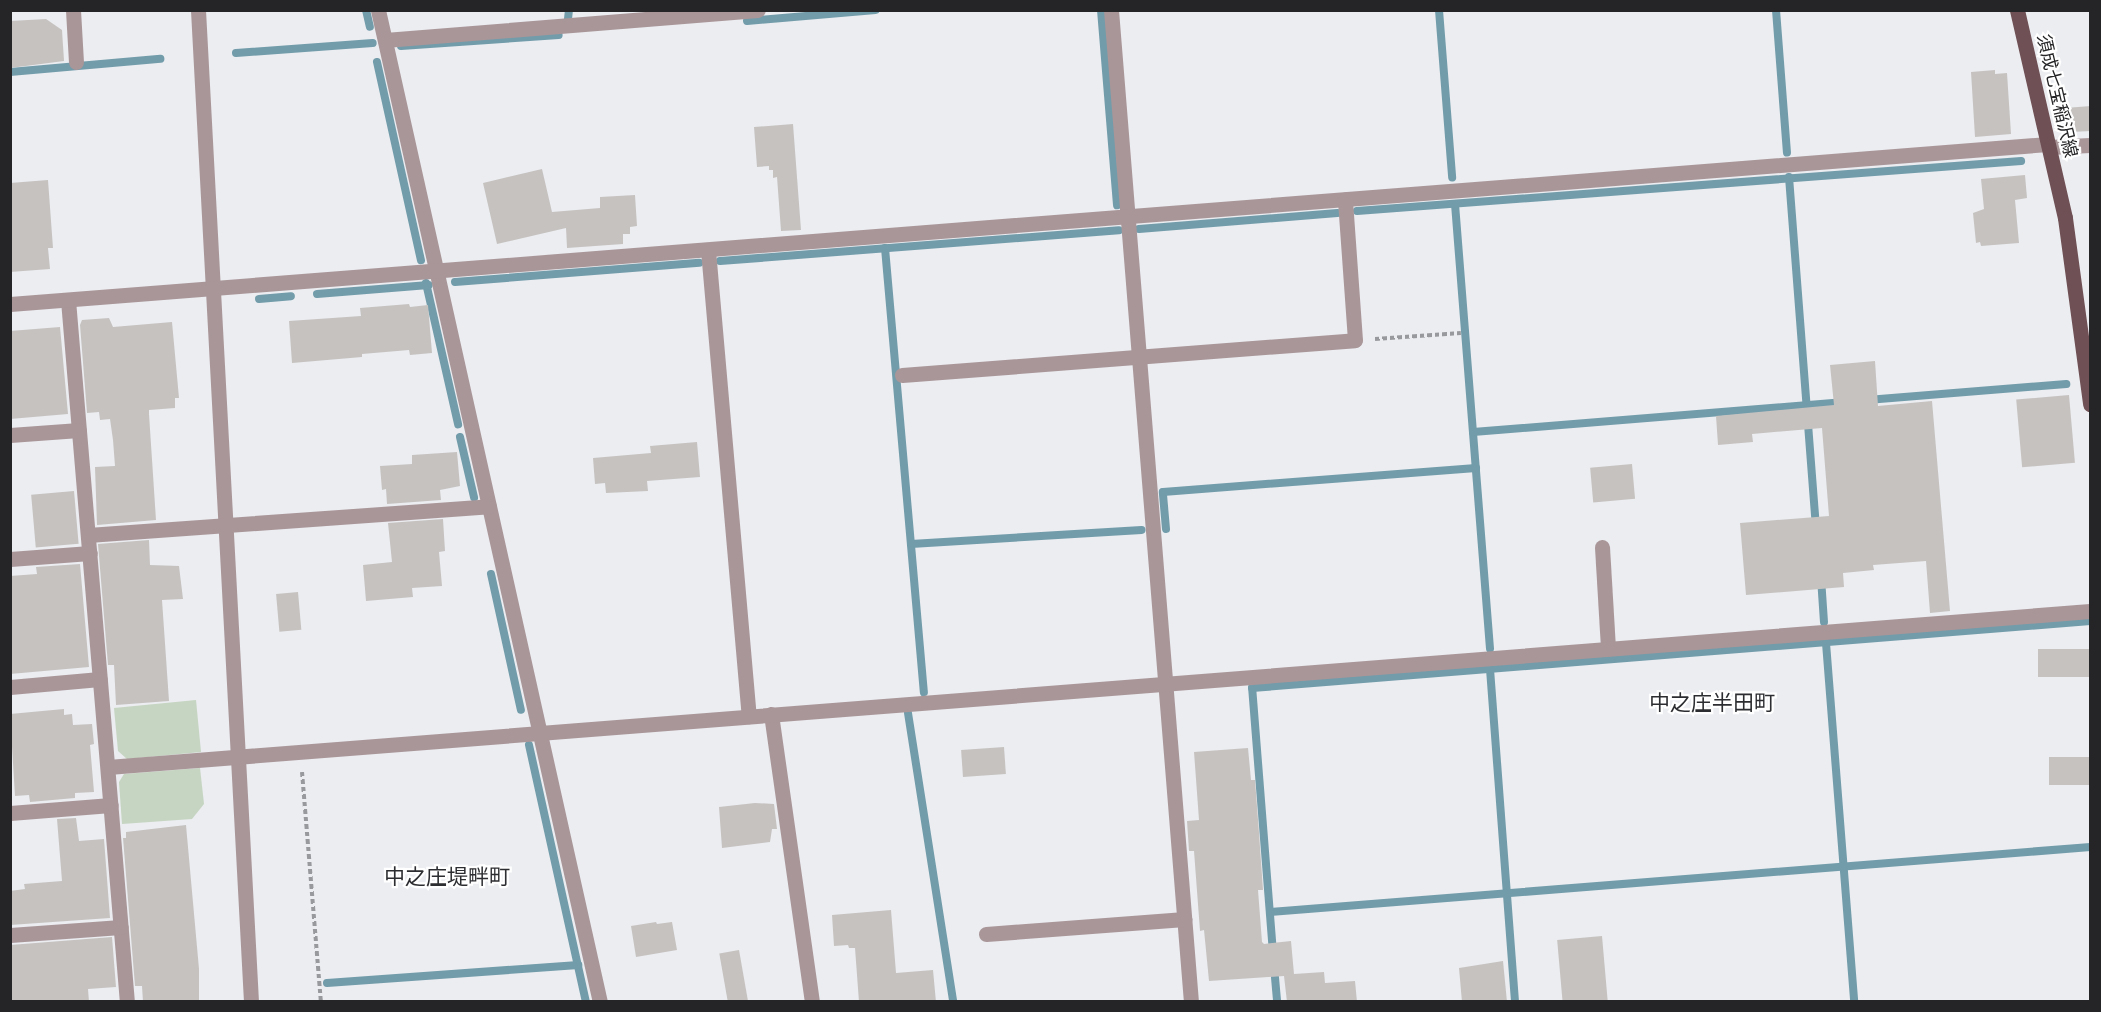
<!DOCTYPE html>
<meta charset="utf-8">
<style>
body{margin:0}
#map{position:relative;width:2101px;height:1012px;overflow:hidden;background:#ebedf1;font-family:Arial,"Noto Sans JP",sans-serif}
div>[style]{position:absolute}
[style*='--x']{left:calc(var(--x)*1px);top:calc(var(--y)*1px);width:calc(var(--w)*1px);rotate:calc(var(--a)*1deg)}
.green>*{inset:0;background:#c6d5c1}
.stream>*{height:8px;margin:-4px;padding:0 4px;transform-origin:4px;border-radius:4px;background:#729caa}
.building>*{inset:0;background:#c6c2c0;transform-origin:0 0}
.path>*{height:4px;margin-top:-2px;transform-origin:0;background:repeating-linear-gradient(90deg,#98999c 0 4.5px,transparent 0 7.5px)}
.minor>*{height:15px;margin:-7.5px;padding:0 7.5px;transform-origin:7.5px;border-radius:7.5px;background:#a99699}
.major>*{height:15px;margin:-7.5px;padding:0 7.5px;transform-origin:7.5px;border-radius:7.5px;background:#6f5054}
span{translate:-50% -50%;white-space:nowrap;text-align:center;line-height:1.15;-webkit-text-stroke:4.5px #fff;paint-order:stroke}
.street-label{font-size:18px;color:#252527}
.quarter-label{font-size:21px;color:#2c2d30}
.frame{position:absolute;inset:0;border:12px solid #252527;pointer-events:none}
</style>
<div id="map">
<div class="green">
<div style="clip-path:polygon(196px 700px,201px 752px,127px 759px,118px 751px,114px 708px)"></div>
<div style="clip-path:polygon(200px 768px,204px 804px,192px 819px,122px 824px,119px 782px,124px 774px)"></div>
</div>
<div class="stream">
<div style="--x:366;--y:10;--w:17;--a:77"></div>
<div style="--x:1101;--y:10;--w:196;--a:85.3"></div>
<div style="--x:1439;--y:10;--w:168;--a:85.5"></div>
<div style="--x:1776;--y:10;--w:143;--a:85.6"></div>
<div style="--x:568;--y:19;--w:9;--a:-84"></div>
<div style="--x:747;--y:21;--w:129;--a:-4.9"></div>
<div style="--x:401;--y:46;--w:158;--a:-4"></div>
<div style="--x:236;--y:53;--w:137;--a:-4.2"></div>
<div style="--x:377;--y:62;--w:203;--a:77.5"></div>
<div style="--x:10;--y:72;--w:151;--a:-5"></div>
<div style="--x:1789;--y:177;--w:350;--a:85.6"></div>
<div style="--x:1455;--y:204;--w:446;--a:85.5"></div>
<div style="--x:1357;--y:211;--w:666;--a:-4.31"></div>
<div style="--x:1139;--y:229;--w:199;--a:-4.6"></div>
<div style="--x:885;--y:248;--w:446;--a:85"></div>
<div style="--x:720;--y:261;--w:400;--a:-4.4"></div>
<div style="--x:455;--y:282;--w:245;--a:-4.5"></div>
<div style="--x:426;--y:283;--w:145;--a:77.2"></div>
<div style="--x:317;--y:294;--w:112;--a:-4.6"></div>
<div style="--x:259;--y:299;--w:32;--a:-5"></div>
<div style="--x:1867;--y:400;--w:200;--a:-4.6"></div>
<div style="--x:1473;--y:432;--w:373;--a:-4.6"></div>
<div style="--x:460;--y:437;--w:62;--a:76.9"></div>
<div style="--x:1166;--y:529;--w:37;--a:-95"></div>
<div style="--x:1163;--y:492;--w:314;--a:-4.4"></div>
<div style="--x:911;--y:544;--w:231;--a:-3.5"></div>
<div style="--x:491;--y:574;--w:139;--a:77.6"></div>
<div style="--x:1821;--y:578;--w:44;--a:86.1"></div>
<div style="--x:1826;--y:643;--w:360;--a:85.5"></div>
<div style="--x:1490;--y:669;--w:334;--a:85.7"></div>
<div style="--x:908;--y:713;--w:292;--a:81.1"></div>
<div style="--x:529;--y:745;--w:263;--a:77.5"></div>
<div style="--x:1270;--y:912;--w:823;--a:-4.53"></div>
<div style="--x:1273;--y:953;--w:266;--a:-94.5"></div>
<div style="--x:1252;--y:688;--w:841;--a:-4.57"></div>
<div style="--x:1274;--y:966;--w:36;--a:85"></div>
<div style="--x:327;--y:983;--w:252;--a:-4.1"></div>
</div>
<div class="building">
<div style="clip-path:polygon(46px 19px,62px 30px,64px 61px,10px 68px,10px 21px)"></div>
<div style="clip-path:polygon(1995px 70px,1995px 74px,2007px 73px,2011px 134px,1975px 137px,1971px 72px)"></div>
<div style="clip-path:polygon(2091px 106px,2091px 131px,2071px 132px,2065px 108px)"></div>
<div style="clip-path:polygon(793px 124px,801px 230px,781px 231px,777px 177px,773px 178px,773px 170px,769px 170px,769px 166px,757px 167px,754px 127px)"></div>
<div style="clip-path:polygon(542px 169px,552px 212px,600px 208px,600px 197px,635px 195px,637px 226px,630px 227px,630px 234px,623px 234px,623px 244px,567px 248px,566px 228px,497px 244px,483px 183px)"></div>
<div style="clip-path:polygon(2025px 175px,2027px 198px,2015px 200px,2019px 243px,1981px 246px,1980px 242px,1976px 243px,1973px 213px,1984px 209px,1981px 179px)"></div>
<div style="clip-path:polygon(48px 180px,53px 248px,48px 248px,50px 269px,10px 272px,10px 183px)"></div>
<div style="clip-path:polygon(409px 304px,410px 307px,428px 305px,432px 353px,410px 355px,409px 350px,362px 354px,362px 357px,292px 363px,289px 321px,361px 316px,360px 308px)"></div>
<div style="clip-path:polygon(109px 318px,113px 327px,172px 322px,179px 398px,175px 398px,175px 408px,149px 410px,149px 414px,156px 520px,97px 525px,95px 467px,115px 466px,113px 440px,110px 419px,100px 420px,99px 412px,87px 413px,80px 325px,82px 320px)"></div>
<div style="clip-path:polygon(60px 327px,68px 414px,10px 419px,10px 331px)"></div>
<div style="clip-path:polygon(1875px 361px,1878px 406px,1932px 401px,1950px 611px,1930px 613px,1926px 561px,1873px 565px,1874px 570px,1843px 573px,1844px 587px,1746px 595px,1740px 523px,1829px 516px,1822px 428px,1752px 434px,1753px 442px,1718px 445px,1716px 416px,1834px 405px,1830px 365px)"></div>
<div style="left:2069px;top:395px;width:68px;height:53px;rotate:85deg"></div>
<div style="clip-path:polygon(697px 442px,700px 477px,647px 481px,648px 491px,606px 493px,605px 483px,595px 484px,593px 458px,651px 453px,650px 446px)"></div>
<div style="clip-path:polygon(457px 452px,460px 486px,440px 490px,441px 500px,387px 504px,386px 489px,382px 490px,380px 466px,412px 464px,412px 455px)"></div>
<div style="left:1632px;top:464px;width:35px;height:42px;rotate:85deg"></div>
<div style="left:74px;top:491px;width:53px;height:43px;rotate:85deg"></div>
<div style="clip-path:polygon(443px 519px,445px 551px,439px 552px,442px 586px,412px 588px,413px 597px,366px 601px,363px 565px,392px 562px,388px 523px)"></div>
<div style="clip-path:polygon(149px 540px,150px 565px,179px 566px,183px 599px,162px 600px,169px 701px,116px 705px,114px 665px,108px 665px,98px 544px)"></div>
<div style="clip-path:polygon(80px 564px,89px 667px,10px 674px,10px 576px,37px 574px,36px 567px)"></div>
<div style="left:298px;top:592px;width:38px;height:22px;rotate:85deg"></div>
<div style="left:2091px;top:649px;width:28px;height:53px;rotate:90deg"></div>
<div style="clip-path:polygon(64px 709px,64px 715px,72px 714px,73px 725px,92px 724px,94px 744px,90px 745px,94px 792px,75px 793px,75px 798px,30px 802px,29px 795px,15px 796px,10px 714px)"></div>
<div style="left:1004px;top:747px;width:27px;height:43px;rotate:86deg"></div>
<div style="clip-path:polygon(1248px 748px,1251px 780px,1255px 780px,1259px 833px,1263px 890px,1258px 890px,1262px 942px,1264px 944px,1291px 941px,1294px 974px,1324px 972px,1325px 983px,1355px 981px,1357px 1002px,1287px 1002px,1284px 976px,1209px 981px,1204px 930px,1200px 931px,1194px 851px,1189px 851px,1187px 821px,1199px 820px,1194px 752px)"></div>
<div style="left:2091px;top:757px;width:28px;height:42px;rotate:90deg"></div>
<div style="clip-path:polygon(755px 803px,774px 804px,777px 829px,772px 829px,770px 842px,722px 848px,719px 807px)"></div>
<div style="clip-path:polygon(76px 818px,79px 841px,104px 839px,110px 918px,10px 925px,10px 891px,25px 889px,24px 884px,62px 881px,57px 819px)"></div>
<div style="clip-path:polygon(186px 825px,199px 969px,199px 1002px,143px 1002px,142px 986px,135px 986px,123px 838px,126px 838px,126px 832px)"></div>
<div style="clip-path:polygon(891px 910px,896px 973px,933px 970px,936px 1002px,859px 1002px,855px 948px,849px 948px,848px 945px,834px 946px,832px 915px)"></div>
<div style="clip-path:polygon(656px 922px,657px 924px,672px 922px,677px 950px,636px 957px,631px 926px)"></div>
<div style="left:1602px;top:936px;width:66px;height:45px;rotate:85deg"></div>
<div style="clip-path:polygon(112px 937px,116px 987px,88px 989px,89px 1002px,10px 1002px,10px 945px)"></div>
<div style="left:739px;top:950px;width:53px;height:20px;rotate:80deg"></div>
<div style="clip-path:polygon(1503px 961px,1507px 1002px,1462px 1002px,1459px 968px)"></div>
</div>
<div class="path">
<div style="--x:1375;--y:339;--w:86;--a:-4"></div>
<div style="--x:302;--y:772;--w:231;--a:85.3"></div>
</div>
<div class="minor">
<div style="--x:73;--y:10;--w:52;--a:86.7"></div>
<div style="--x:198;--y:10;--w:993;--a:86.94"></div>
<div style="--x:378;--y:10;--w:1017;--a:77.39"></div>
<div style="--x:1111;--y:10;--w:995;--a:85.39"></div>
<div style="--x:385;--y:40;--w:374;--a:-4.6"></div>
<div style="--x:2049;--y:147;--w:41;--a:-2.8"></div>
<div style="--x:708;--y:250;--w:468;--a:85"></div>
<div style="--x:68;--y:300;--w:704;--a:85.2"></div>
<div style="--x:10;--y:304;--w:2044;--a:-4.49"></div>
<div style="--x:902;--y:375;--w:454;--a:-4.4"></div>
<div style="--x:1355;--y:340;--w:141;--a:-94.1"></div>
<div style="--x:10;--y:435;--w:69;--a:-4.1"></div>
<div style="--x:88;--y:535;--w:402;--a:-4.1"></div>
<div style="--x:1602;--y:547;--w:102;--a:86.6"></div>
<div style="--x:10;--y:559;--w:80;--a:-4.3"></div>
<div style="--x:10;--y:687;--w:90;--a:-5.1"></div>
<div style="--x:771;--y:714;--w:291;--a:81.9"></div>
<div style="--x:108;--y:767;--w:1988;--a:-4.5"></div>
<div style="--x:10;--y:813;--w:101;--a:-4.5"></div>
<div style="--x:986;--y:934;--w:199;--a:-4.3"></div>
<div style="--x:10;--y:935;--w:111;--a:-4.1"></div>
</div>
<div class="major">
<div style="--x:2017;--y:10;--w:213;--a:77"></div>
<div style="--x:2065;--y:218;--w:188;--a:82.3"></div>
</div>
<div class="street-label">
<span style="left:2057px;top:96px;rotate:77deg">須成七宝稲沢線</span>
</div>
<div class="quarter-label">
<span style="left:1712px;top:703px">中之庄半田町</span>
<span style="left:447px;top:877px">中之庄堤畔町</span>
</div>
<div class="frame"></div>
</div>
